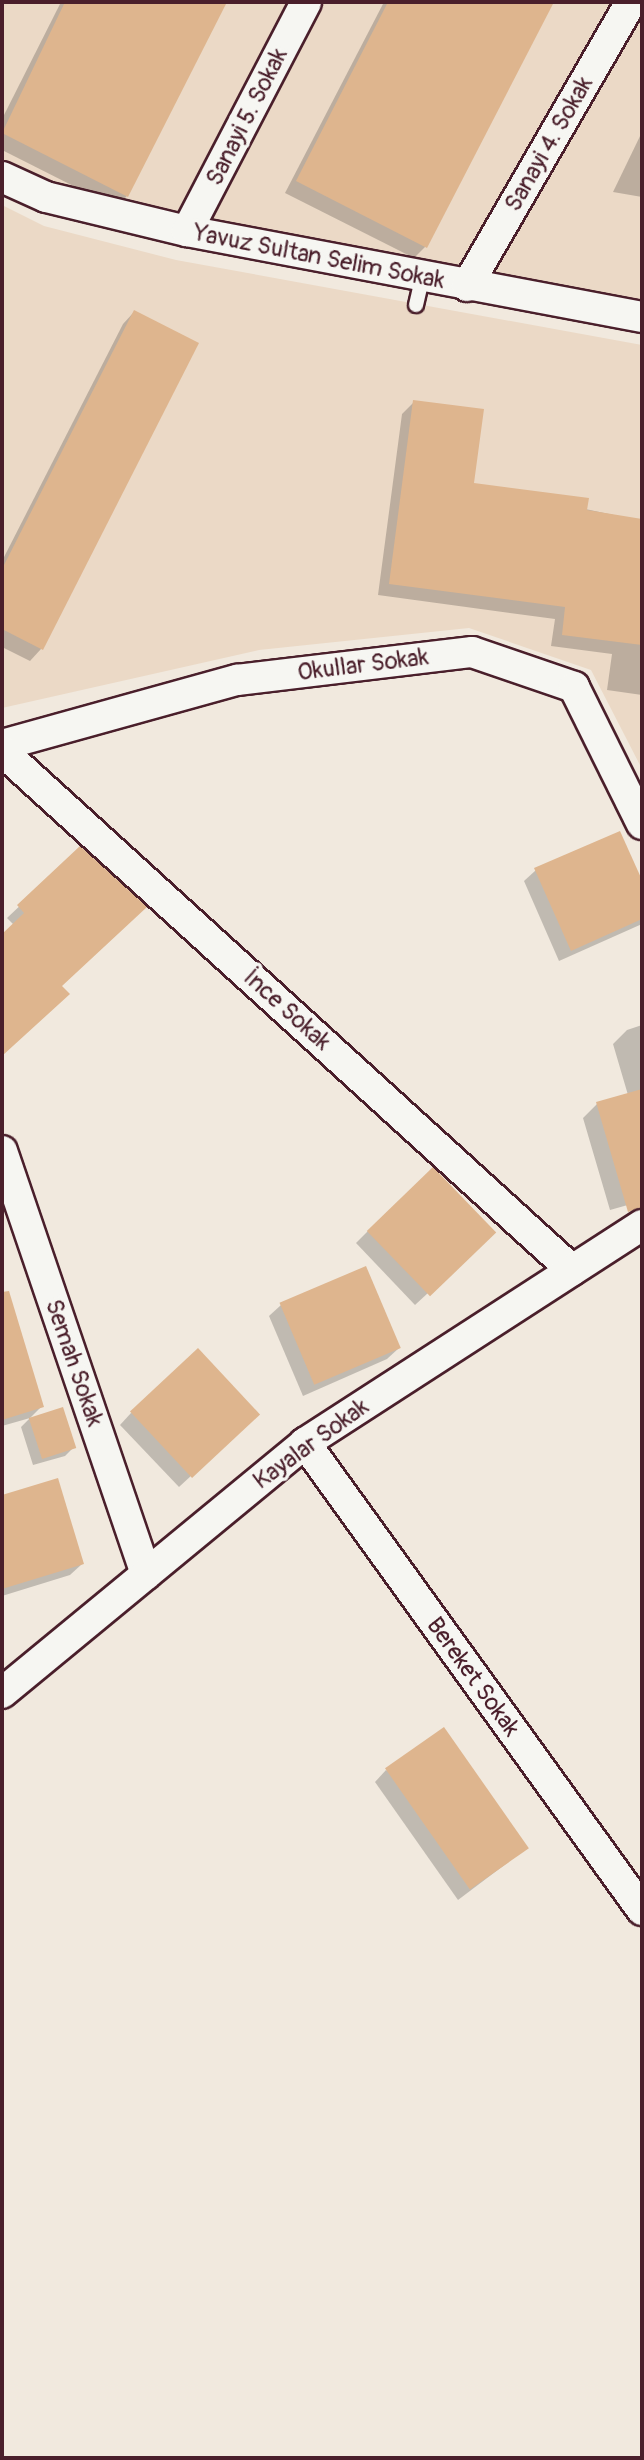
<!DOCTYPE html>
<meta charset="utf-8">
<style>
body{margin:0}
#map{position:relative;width:644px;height:2460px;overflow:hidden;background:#f1e9de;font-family:Pangolin,sans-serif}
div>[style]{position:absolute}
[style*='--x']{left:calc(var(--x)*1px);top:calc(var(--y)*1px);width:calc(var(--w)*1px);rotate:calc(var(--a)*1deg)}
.built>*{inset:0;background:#ebd9c6}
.shadow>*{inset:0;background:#0003}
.building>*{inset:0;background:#deb58e;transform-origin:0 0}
.roads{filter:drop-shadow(2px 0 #4a1f2b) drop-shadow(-2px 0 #4a1f2b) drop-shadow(0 2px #4a1f2b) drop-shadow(0 -2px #4a1f2b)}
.service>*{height:14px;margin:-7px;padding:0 7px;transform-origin:7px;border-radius:7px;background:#f6f6f2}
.minor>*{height:30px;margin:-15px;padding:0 15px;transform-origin:15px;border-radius:15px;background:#f6f6f2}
span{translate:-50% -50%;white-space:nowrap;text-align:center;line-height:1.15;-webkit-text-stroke:7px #f6f6f2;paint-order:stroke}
.street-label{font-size:24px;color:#4a1f2b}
.frame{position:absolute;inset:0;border:4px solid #4a1f2b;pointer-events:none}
</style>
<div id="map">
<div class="built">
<div style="clip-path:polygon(2px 2px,642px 2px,642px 317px,2px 177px)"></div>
<div style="clip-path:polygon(2px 205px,44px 226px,176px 260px,642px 345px,642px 769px,591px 670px,469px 628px,259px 650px,2px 708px)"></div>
</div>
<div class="shadow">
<div style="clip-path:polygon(61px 2px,225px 2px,127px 196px,115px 207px,2px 150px,2px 119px)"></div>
<div style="clip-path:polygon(384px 2px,551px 2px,425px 247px,414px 258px,285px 193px)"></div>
<div style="clip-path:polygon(642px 132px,642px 197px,613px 192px)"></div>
<div style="clip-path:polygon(134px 312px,197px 344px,41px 649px,30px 661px,2px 647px,2px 561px,123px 324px)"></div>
<div style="clip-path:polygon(414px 402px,472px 485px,642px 521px,642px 695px,607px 690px,612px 654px,551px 646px,555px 619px,378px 595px,402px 414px)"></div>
<div style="clip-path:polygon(80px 849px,60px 986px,2px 1055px,2px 936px,14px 925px,7px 918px)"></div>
<div style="clip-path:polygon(536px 870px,642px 885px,642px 924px,559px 961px,524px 881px)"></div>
<div style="clip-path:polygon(642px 1025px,642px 1201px,610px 1210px,583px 1118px,597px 1104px,628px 1095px,613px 1044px,627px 1030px)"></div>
<div style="clip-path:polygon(368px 1231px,482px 1243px,415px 1305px,356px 1243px)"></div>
<div style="clip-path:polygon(281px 1305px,399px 1348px,387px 1359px,303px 1396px,269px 1316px)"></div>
<div style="clip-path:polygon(2px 1328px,42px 1406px,30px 1418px,74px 1447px,65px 1456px,33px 1465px,21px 1427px,30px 1418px,2px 1426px)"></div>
<div style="clip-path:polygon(131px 1413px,246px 1425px,179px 1487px,120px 1425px)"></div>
<div style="clip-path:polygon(2px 1497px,82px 1564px,70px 1575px,2px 1596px)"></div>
<div style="clip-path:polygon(386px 1770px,527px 1848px,458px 1900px,375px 1782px)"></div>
</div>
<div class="building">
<div style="clip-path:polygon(65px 2px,227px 2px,128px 197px,2px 133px)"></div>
<div style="clip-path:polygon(388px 2px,554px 2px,427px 248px,296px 181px)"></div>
<div style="clip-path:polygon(134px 310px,199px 343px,43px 650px,2px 629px,2px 569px)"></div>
<div style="clip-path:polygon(413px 400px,484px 409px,474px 483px,589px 498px,587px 510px,642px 519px,642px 645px,562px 635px,565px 607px,389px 584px)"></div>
<div style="clip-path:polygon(620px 831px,642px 880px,642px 919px,571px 951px,534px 868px)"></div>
<div style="clip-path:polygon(80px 846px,147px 907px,62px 986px,70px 994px,2px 1056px,2px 934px,24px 913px,17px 905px)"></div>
<div style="clip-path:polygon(642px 1089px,642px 1207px,628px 1212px,596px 1102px)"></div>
<div style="left:433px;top:1167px;width:91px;height:92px;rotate:46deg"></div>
<div style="left:366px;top:1266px;width:89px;height:94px;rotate:67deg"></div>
<div style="clip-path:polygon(9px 1291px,44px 1407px,2px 1420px,2px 1292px)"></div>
<div style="left:198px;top:1348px;width:91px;height:93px;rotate:47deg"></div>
<div style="left:63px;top:1407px;width:43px;height:36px;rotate:72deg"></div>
<div style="clip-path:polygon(58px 1478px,84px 1564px,2px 1589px,2px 1495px)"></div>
<div style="left:444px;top:1727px;width:148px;height:72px;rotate:55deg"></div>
</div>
<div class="roads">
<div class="service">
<div style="--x:416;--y:305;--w:28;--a:-77"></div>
</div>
<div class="minor">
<div style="--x:2;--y:177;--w:48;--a:24.4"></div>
<div style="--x:46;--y:197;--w:145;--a:13.6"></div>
<div style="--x:187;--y:231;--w:463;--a:10.7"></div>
<div style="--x:187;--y:231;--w:258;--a:-62.5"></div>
<div style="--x:467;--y:286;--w:328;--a:-60"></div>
<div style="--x:2;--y:745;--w:244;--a:-15.5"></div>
<div style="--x:237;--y:680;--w:237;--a:-6.8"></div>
<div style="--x:472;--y:652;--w:108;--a:18.9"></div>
<div style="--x:574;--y:687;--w:153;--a:63.6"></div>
<div style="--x:2;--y:751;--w:771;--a:42.32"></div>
<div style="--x:2;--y:1151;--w:447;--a:71.2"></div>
<div style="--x:305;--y:1443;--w:576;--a:54.18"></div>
<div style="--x:2;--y:1693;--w:393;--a:-39.5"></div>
<div style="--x:305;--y:1443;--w:401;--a:-32.9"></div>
</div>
</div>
<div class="street-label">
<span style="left:247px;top:117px;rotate:-63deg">Sanayi 5. Sokak</span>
<span style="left:549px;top:144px;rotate:-60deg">Sanayi 4. Sokak</span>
<span style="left:319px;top:257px;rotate:11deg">Yavuz Sultan Selim Sokak</span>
<span style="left:363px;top:665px;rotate:-7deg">Okullar Sokak</span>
<span style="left:287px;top:1010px;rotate:42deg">İnce Sokak</span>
<span style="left:74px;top:1363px;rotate:71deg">Semah Sokak</span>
<span style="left:311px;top:1444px;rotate:-36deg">Kayalar Sokak</span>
<span style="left:473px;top:1677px;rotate:54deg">Bereket Sokak</span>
</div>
<div class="frame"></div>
</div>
